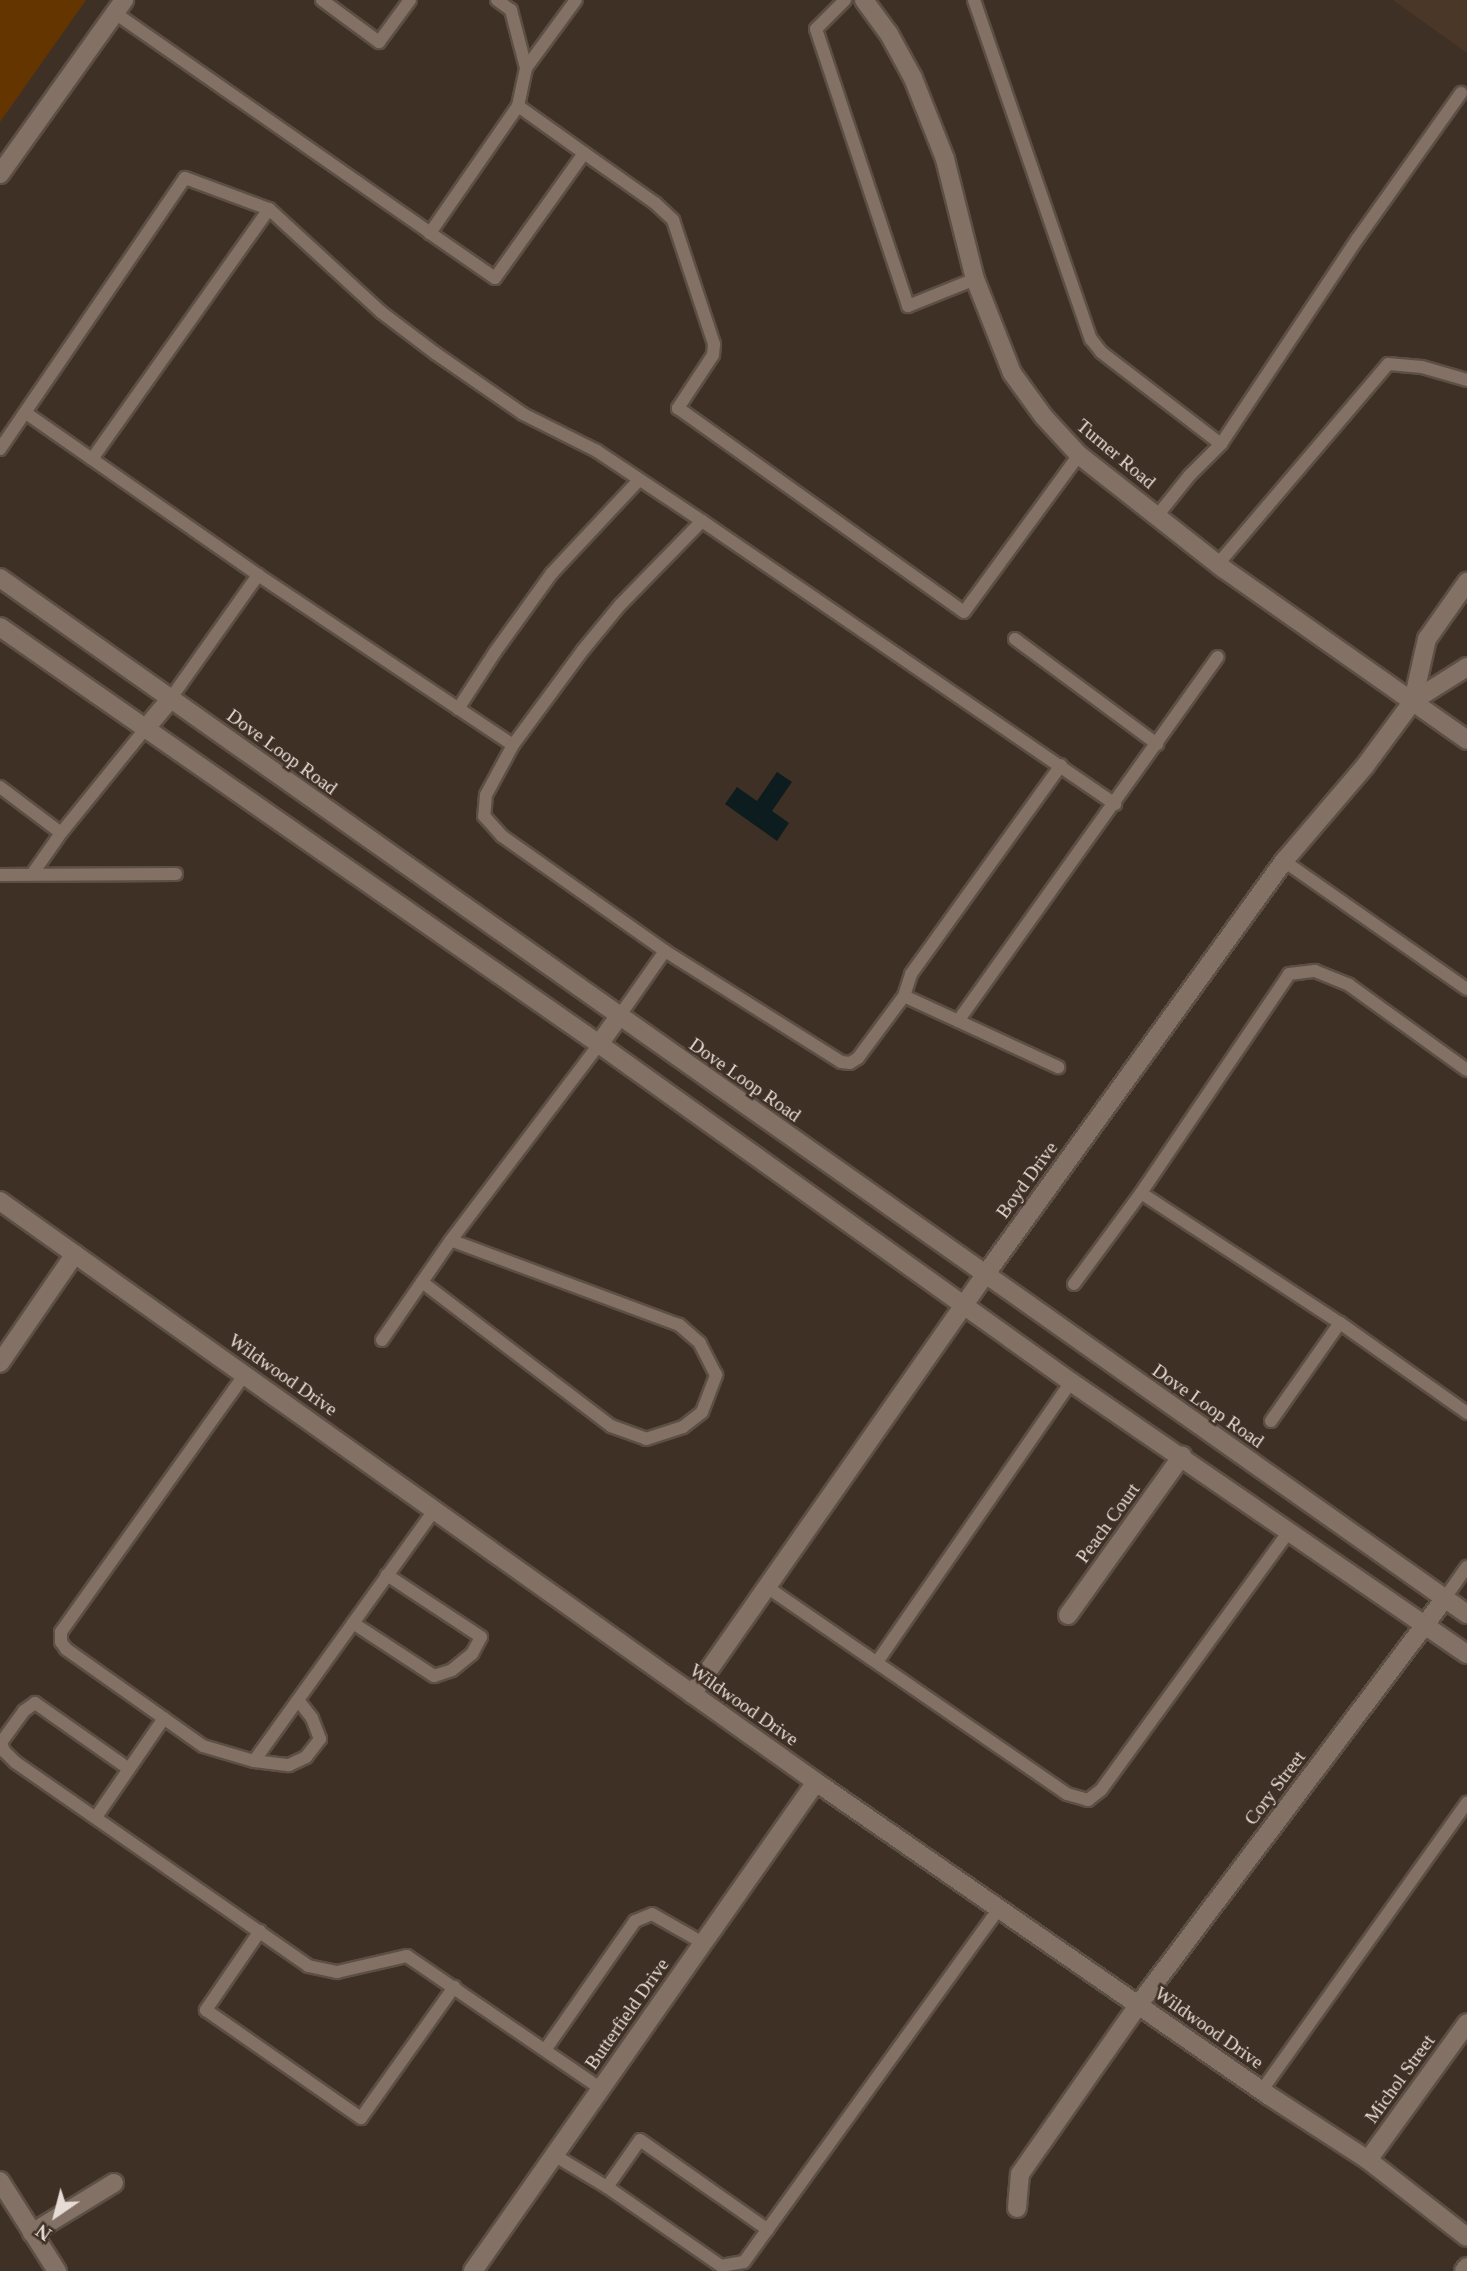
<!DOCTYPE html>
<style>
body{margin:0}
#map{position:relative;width:1467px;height:2271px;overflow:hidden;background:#3f3025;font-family:"Times New Roman",serif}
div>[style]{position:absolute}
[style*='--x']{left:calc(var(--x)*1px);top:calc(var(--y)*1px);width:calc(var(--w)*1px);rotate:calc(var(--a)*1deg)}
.built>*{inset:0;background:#4b3728}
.green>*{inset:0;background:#653500}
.water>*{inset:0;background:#0d1c1e}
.roads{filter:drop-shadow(2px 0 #5c4f45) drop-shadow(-2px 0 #5c4f45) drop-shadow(0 2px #5c4f45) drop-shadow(0 -2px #5c4f45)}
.service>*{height:12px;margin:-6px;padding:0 6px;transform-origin:6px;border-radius:6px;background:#827164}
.minor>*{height:18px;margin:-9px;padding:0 9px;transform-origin:9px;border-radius:9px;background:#827164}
.tertiary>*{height:18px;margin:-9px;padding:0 9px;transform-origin:9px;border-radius:9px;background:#827164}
.secondary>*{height:18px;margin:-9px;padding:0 9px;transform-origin:9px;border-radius:9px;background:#827164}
span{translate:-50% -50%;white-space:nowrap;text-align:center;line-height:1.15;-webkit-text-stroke:5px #3f3025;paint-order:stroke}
.street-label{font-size:19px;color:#e6dcd5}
.north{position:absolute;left:21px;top:2180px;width:70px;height:70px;-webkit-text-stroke:5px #3f3025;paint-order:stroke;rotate:215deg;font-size:19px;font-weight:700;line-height:28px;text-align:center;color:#e6dcd5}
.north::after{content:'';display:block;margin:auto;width:24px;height:32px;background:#e6dcd5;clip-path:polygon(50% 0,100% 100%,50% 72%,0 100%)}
</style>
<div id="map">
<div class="built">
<div style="clip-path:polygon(1393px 0,1467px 0,1467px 53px)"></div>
</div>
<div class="green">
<div style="clip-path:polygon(0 0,86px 0,0 122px)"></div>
</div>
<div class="water">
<div style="clip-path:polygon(777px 772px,792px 782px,772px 811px,789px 823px,777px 841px,725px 804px,737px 787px,757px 801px)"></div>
</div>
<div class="roads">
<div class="service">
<div style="--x:322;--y:0;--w:71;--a:36.4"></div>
<div style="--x:379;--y:42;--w:52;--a:-53.6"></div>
<div style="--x:497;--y:0;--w:17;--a:36"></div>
<div style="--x:511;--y:10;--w:60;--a:75.5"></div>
<div style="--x:845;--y:0;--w:41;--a:135"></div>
<div style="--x:816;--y:29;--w:292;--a:71.6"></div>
<div style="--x:908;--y:306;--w:72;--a:-21.9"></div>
<div style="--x:974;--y:0;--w:359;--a:71"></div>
<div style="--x:1091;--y:339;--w:16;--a:52"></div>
<div style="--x:1101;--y:352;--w:151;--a:37.5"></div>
<div style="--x:115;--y:13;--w:384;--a:34.9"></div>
<div style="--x:430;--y:233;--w:79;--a:34.7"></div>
<div style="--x:495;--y:278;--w:153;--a:-54.5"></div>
<div style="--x:584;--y:153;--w:81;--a:-144.5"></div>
<div style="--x:518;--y:106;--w:155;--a:124.7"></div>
<div style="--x:518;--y:106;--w:39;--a:-78"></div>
<div style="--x:526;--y:68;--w:84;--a:-53.7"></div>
<div style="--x:584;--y:153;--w:87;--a:35.2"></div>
<div style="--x:655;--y:203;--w:25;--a:43"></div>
<div style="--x:673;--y:220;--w:131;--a:71.7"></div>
<div style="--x:714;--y:344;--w:11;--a:95"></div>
<div style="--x:713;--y:355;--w:64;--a:123.4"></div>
<div style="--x:678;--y:408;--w:351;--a:35.5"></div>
<div style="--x:964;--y:612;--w:195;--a:-53.8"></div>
<div style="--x:26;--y:413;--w:283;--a:34.9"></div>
<div style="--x:258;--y:575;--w:306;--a:33.7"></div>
<div style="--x:0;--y:449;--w:328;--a:-55.7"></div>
<div style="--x:185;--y:178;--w:90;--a:20.3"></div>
<div style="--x:269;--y:209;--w:152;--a:42.6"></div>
<div style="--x:381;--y:312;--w:68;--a:37.2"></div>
<div style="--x:435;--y:353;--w:107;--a:34.7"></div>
<div style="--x:523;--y:414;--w:83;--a:26.6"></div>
<div style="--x:597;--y:451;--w:126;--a:33.7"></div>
<div style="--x:702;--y:521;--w:501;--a:34.42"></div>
<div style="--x:92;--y:459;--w:306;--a:-54.7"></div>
<div style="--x:1157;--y:516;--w:51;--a:-51.3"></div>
<div style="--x:1189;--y:476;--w:45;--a:-45"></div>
<div style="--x:1221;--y:444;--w:247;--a:-56.4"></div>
<div style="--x:1358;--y:238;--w:178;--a:-54.6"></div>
<div style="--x:702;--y:521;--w:117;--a:134.3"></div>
<div style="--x:620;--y:605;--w:58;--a:129.4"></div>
<div style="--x:583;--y:650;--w:118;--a:126.4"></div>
<div style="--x:513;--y:745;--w:57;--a:118.4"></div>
<div style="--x:486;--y:795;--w:21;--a:95"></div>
<div style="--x:484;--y:816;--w:27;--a:48"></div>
<div style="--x:502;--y:836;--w:199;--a:35.2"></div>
<div style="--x:665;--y:951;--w:208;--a:32.2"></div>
<div style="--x:841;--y:1062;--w:9;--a:6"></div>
<div style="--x:850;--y:1063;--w:9;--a:-32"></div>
<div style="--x:858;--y:1058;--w:77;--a:-53.4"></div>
<div style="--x:904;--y:996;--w:170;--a:24.8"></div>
<div style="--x:1218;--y:564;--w:262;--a:-49.6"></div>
<div style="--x:1388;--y:364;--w:34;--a:5"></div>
<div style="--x:1422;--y:367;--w:47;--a:16.1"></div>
<div style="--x:1015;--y:639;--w:177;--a:36.5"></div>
<div style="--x:171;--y:698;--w:151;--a:-54.7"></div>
<div style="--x:458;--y:709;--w:68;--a:-57"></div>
<div style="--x:495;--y:652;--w:97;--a:-54.2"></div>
<div style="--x:552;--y:573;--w:126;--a:-46.9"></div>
<div style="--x:0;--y:787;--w:76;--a:37"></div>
<div style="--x:1284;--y:861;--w:223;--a:35"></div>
<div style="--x:33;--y:873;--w:49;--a:-55"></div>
<div style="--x:61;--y:833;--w:135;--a:-51"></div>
<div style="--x:0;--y:875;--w:176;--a:-0.3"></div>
<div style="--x:904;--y:996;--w:23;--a:-72"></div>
<div style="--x:911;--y:974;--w:257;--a:-54.3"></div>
<div style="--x:618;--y:1018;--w:82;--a:-55"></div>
<div style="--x:958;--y:1021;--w:447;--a:-54.5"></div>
<div style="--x:1141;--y:1193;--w:238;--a:33.2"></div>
<div style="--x:1340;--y:1323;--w:156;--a:35.3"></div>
<div style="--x:422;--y:1282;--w:238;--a:37.3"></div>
<div style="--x:611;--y:1426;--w:37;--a:20"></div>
<div style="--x:646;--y:1439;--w:39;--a:-18"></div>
<div style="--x:683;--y:1427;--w:24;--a:-38"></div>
<div style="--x:702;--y:1412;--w:40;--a:-69"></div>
<div style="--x:716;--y:1375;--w:36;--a:-117"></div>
<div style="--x:700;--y:1343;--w:28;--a:-139"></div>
<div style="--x:679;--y:1325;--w:243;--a:-159.6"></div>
<div style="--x:1074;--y:1284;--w:113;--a:-53.6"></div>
<div style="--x:1141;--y:1193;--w:264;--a:-55.9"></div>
<div style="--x:1289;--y:974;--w:26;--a:-7"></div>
<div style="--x:1315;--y:971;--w:37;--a:22"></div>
<div style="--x:1349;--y:985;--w:145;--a:35.8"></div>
<div style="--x:382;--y:1340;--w:121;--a:-55.4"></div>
<div style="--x:451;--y:1240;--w:246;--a:-52.9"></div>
<div style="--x:245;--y:1374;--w:317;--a:125.5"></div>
<div style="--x:61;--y:1632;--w:10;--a:90"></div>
<div style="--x:61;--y:1642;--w:9;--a:54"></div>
<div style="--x:66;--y:1649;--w:168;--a:35.3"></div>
<div style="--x:203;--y:1746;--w:53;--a:16.4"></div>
<div style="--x:254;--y:1761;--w:310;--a:-54.3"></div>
<div style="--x:1271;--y:1421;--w:120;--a:-54.9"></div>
<div style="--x:767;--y:1587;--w:364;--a:34.6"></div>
<div style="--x:1067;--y:1794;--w:22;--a:16"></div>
<div style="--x:1088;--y:1800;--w:16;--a:-38"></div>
<div style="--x:1101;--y:1790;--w:320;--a:-54"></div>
<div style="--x:1445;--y:1598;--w:38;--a:-55"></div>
<div style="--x:353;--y:1623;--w:97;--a:33.2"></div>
<div style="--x:434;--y:1676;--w:19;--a:-18"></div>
<div style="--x:452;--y:1670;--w:26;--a:-39"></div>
<div style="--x:472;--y:1654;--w:19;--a:-62"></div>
<div style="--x:481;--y:1637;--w:113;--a:-146.6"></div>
<div style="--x:877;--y:1662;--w:341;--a:-55.3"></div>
<div style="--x:254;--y:1761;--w:35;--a:7"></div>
<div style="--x:289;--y:1765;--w:19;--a:-25"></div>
<div style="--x:306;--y:1757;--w:23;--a:-52"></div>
<div style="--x:320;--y:1739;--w:22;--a:-111"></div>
<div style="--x:312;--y:1718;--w:23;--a:-128"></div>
<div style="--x:129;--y:1769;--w:115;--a:-144.9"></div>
<div style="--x:35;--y:1703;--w:14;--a:144"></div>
<div style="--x:24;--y:1711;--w:39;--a:126"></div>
<div style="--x:1;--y:1743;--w:9;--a:69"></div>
<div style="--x:4;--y:1751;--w:16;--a:45"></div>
<div style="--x:15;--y:1762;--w:357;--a:34.8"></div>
<div style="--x:308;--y:1966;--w:30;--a:12"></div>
<div style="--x:337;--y:1972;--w:72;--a:-12.9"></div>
<div style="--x:407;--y:1956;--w:235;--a:34.4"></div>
<div style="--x:96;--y:1817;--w:120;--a:-55.5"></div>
<div style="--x:260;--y:1931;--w:96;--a:124.4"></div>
<div style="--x:206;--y:2010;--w:189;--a:34.9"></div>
<div style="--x:361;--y:2118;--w:161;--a:-54.6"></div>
<div style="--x:545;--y:2050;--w:157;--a:-55.1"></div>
<div style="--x:635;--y:1921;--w:18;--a:-22"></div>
<div style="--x:652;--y:1914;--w:59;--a:29.6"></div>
<div style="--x:1262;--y:2090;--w:353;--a:-54.5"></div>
<div style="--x:554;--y:2155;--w:62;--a:31.1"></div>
<div style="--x:607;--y:2187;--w:139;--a:34.7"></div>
<div style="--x:721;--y:2266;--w:23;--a:-10"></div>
<div style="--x:744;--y:2262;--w:438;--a:-54.2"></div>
<div style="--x:607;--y:2187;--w:57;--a:-54.9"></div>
<div style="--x:640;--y:2140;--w:156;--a:35.1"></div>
</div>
<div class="minor">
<div style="--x:0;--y:1363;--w:132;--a:-55.5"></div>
<div style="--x:1068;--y:1615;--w:196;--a:-54.4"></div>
<div style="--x:1368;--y:2160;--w:169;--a:-54.1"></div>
<div style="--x:0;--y:2181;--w:107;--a:57.7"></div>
<div style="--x:1017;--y:2208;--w:34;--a:-85"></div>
<div style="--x:1020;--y:2174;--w:208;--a:-55"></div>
<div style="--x:1139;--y:2004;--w:508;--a:-52.99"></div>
<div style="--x:32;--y:2233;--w:96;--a:-31.4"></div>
<div style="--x:473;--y:2271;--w:597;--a:-54.95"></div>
<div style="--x:1464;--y:2271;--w:5;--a:-53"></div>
</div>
<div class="tertiary">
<div style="--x:864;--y:0;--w:42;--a:53.7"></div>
<div style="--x:889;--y:34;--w:50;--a:61.4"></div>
<div style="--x:913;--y:78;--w:87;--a:68.4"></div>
<div style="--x:945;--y:159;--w:124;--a:76"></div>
<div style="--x:975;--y:279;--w:101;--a:68.5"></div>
<div style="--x:1012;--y:373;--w:54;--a:54"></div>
<div style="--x:1044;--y:417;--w:52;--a:47.4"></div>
<div style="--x:1079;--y:455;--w:184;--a:38.2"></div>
<div style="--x:1224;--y:569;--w:297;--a:35.1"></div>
<div style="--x:1413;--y:701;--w:64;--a:-77.3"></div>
<div style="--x:1427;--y:639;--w:70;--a:-54.9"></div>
<div style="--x:0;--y:1201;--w:1002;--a:35.45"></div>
<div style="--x:816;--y:1782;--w:550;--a:34.7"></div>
<div style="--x:1268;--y:2095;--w:119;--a:33"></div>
<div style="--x:1368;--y:2160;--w:125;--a:37.9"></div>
<div style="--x:692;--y:1694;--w:511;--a:-55.04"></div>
<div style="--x:985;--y:1275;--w:511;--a:-54.16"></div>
<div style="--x:1284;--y:861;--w:125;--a:-49.5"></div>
<div style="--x:1365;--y:766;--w:81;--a:-53.6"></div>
<div style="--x:1413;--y:701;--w:64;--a:-32.2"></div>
</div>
<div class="secondary">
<div style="--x:0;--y:174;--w:214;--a:-54.5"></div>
<div style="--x:0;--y:578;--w:1796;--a:35.23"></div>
<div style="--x:0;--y:627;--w:730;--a:34.84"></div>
<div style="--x:599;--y:1044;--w:581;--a:35.61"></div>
<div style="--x:1071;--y:1382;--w:480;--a:34.5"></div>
<div style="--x:146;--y:728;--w:39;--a:-50"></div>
<div style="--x:599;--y:1044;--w:32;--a:-54"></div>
</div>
</div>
<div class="street-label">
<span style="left:1116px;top:454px;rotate:40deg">Turner Road</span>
<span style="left:282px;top:752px;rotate:36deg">Dove Loop Road</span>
<span style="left:745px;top:1080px;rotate:35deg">Dove Loop Road</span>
<span style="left:1027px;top:1180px;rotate:-54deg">Boyd Drive</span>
<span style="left:283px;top:1375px;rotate:35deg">Wildwood Drive</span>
<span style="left:1208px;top:1406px;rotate:35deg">Dove Loop Road</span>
<span style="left:1108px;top:1523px;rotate:-54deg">Peach Court</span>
<span style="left:744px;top:1705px;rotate:35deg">Wildwood Drive</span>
<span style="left:1275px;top:1788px;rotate:-53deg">Cory Street</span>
<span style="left:627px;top:2014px;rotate:-55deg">Butterfield Drive</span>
<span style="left:1209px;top:2028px;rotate:35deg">Wildwood Drive</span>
<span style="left:1400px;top:2079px;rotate:-54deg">Michol Street</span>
</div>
<div class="north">N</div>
</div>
